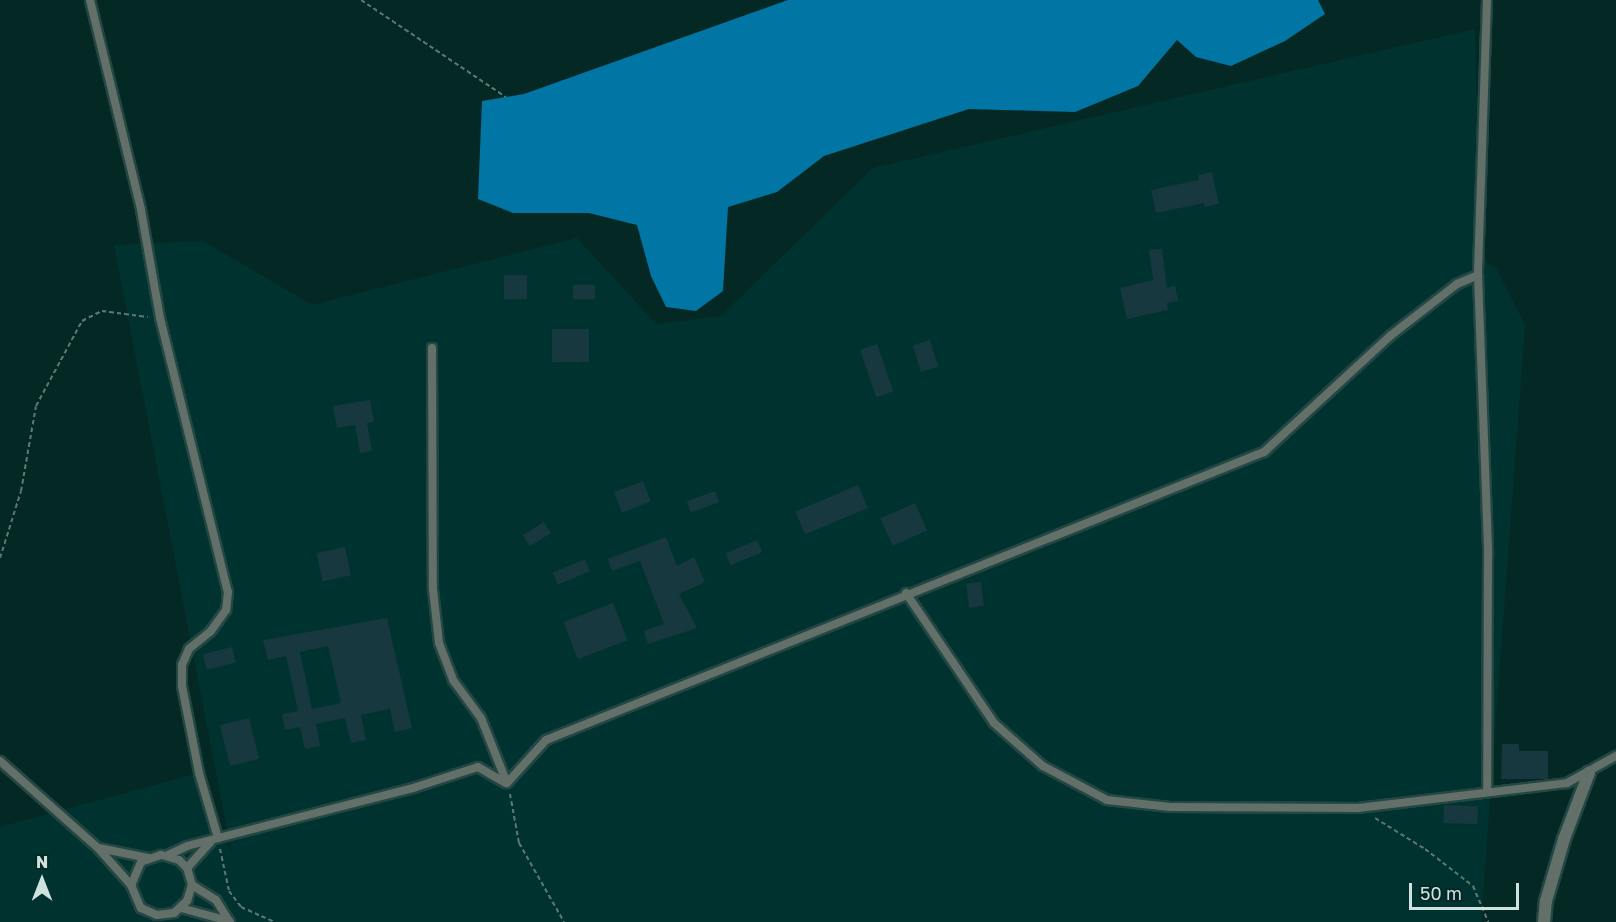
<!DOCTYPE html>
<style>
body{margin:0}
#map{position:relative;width:1616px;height:922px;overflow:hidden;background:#042925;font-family:"Golos Text",sans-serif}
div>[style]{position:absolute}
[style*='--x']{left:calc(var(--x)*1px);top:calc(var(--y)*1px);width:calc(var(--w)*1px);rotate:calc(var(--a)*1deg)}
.built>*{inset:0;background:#00332f}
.water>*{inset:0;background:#0175a3}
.building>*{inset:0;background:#16383e;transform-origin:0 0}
.path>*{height:2px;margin-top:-1px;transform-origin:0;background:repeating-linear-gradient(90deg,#5c7975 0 4.5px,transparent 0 7.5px)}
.roads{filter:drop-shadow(2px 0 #244743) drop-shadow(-2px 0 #244743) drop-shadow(0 2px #244743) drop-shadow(0 -2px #244743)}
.service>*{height:8px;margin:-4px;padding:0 4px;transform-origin:4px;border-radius:4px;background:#636f69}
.minor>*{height:12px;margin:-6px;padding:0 6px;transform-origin:6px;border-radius:6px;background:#636f69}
span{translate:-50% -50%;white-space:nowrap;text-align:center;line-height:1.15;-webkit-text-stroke:4.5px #042925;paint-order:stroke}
.north{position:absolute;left:12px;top:850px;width:60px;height:60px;-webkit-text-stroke:4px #042925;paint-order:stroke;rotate:0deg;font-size:16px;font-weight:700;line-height:24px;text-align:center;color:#cfe2df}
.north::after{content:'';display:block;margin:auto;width:21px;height:27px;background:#cfe2df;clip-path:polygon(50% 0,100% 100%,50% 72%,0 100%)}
.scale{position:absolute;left:1409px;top:883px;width:110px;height:27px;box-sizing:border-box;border:3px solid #cfe2df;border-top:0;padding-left:8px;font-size:18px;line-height:21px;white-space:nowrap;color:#cfe2df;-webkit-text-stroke:4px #042925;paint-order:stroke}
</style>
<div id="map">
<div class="built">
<div style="clip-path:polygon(1475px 29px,1481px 257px,1496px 268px,1525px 325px,1481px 922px,0 922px,0 827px,199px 773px,232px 855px,114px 245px,203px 241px,312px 305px,577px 238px,656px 324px,721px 316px,873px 168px)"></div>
</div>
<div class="water">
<div style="clip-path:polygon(788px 0,1318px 0,1325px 14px,1285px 41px,1231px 66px,1196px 57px,1177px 40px,1138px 86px,1075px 112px,969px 109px,824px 156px,777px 192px,728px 207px,723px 291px,696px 311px,666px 307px,651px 276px,637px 225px,589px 213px,513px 213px,478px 199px,482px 101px,524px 94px)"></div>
</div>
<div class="building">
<div style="clip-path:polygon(1212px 172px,1219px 204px,1205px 207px,1204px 203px,1156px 213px,1151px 190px,1199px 180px,1198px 175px)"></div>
<div style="clip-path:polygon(1162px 249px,1167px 288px,1175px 286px,1178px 301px,1167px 303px,1168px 310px,1127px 319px,1120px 288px,1153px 280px,1149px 250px)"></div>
<div style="left:504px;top:275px;width:23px;height:24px"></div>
<div style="left:573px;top:285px;width:22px;height:14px"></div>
<div style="left:552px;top:329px;width:37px;height:33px"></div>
<div style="left:930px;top:340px;width:28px;height:18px;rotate:73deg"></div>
<div style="left:877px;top:344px;width:50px;height:18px;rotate:71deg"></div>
<div style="clip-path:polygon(370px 400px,374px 422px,367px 423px,372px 451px,360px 453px,355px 425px,337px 428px,333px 406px)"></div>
<div style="left:643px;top:481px;width:22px;height:31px;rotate:69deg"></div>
<div style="left:858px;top:485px;width:25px;height:68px;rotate:67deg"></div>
<div style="left:715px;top:491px;width:12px;height:30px;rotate:70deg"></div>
<div style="left:915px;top:503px;width:30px;height:38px;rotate:66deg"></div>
<div style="left:544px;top:522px;width:13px;height:25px;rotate:58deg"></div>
<div style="clip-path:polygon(666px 537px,677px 566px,694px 557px,705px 582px,679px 594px,697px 628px,648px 644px,644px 631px,664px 624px,640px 561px,612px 571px,608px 559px)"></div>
<div style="left:757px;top:540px;width:13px;height:34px;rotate:67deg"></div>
<div style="left:345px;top:547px;width:29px;height:29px;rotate:78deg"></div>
<div style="left:585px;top:559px;width:13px;height:35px;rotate:67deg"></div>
<div style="left:981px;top:582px;width:24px;height:15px;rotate:83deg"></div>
<div style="left:613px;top:603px;width:40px;height:53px;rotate:69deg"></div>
<div style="clip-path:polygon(evenodd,387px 618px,412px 728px,395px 732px,390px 709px,361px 715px,366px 740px,351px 743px,345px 718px,316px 724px,320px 746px,305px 749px,300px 727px,285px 730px,282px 714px,298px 711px,286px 656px,268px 660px,263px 640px,387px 618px,328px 646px,341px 703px,312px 709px,300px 652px,328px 646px)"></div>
<div style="left:232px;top:647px;width:16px;height:30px;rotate:76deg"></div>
<div style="left:249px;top:718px;width:42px;height:30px;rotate:76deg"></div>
<div style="clip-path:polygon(1502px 744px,1519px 744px,1519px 751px,1548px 751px,1548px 779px,1501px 779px)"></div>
<div style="left:1444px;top:805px;width:34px;height:18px;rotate:2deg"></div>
</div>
<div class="path">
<div style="--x:361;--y:0;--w:174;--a:33.8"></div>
<div style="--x:0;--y:558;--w:70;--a:-72.6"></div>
<div style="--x:21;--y:491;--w:86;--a:-80"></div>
<div style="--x:36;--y:406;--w:97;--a:-61.6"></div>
<div style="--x:82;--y:321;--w:22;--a:-27"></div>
<div style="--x:102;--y:311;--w:46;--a:7.4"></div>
<div style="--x:510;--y:794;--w:50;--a:79.6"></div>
<div style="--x:519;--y:843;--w:91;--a:60.3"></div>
<div style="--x:1375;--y:818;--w:59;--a:31.8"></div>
<div style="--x:1425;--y:849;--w:61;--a:37.6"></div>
<div style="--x:1473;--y:886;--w:39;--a:67"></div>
<div style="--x:220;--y:849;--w:43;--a:77.9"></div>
<div style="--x:229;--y:891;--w:20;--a:53"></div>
<div style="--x:241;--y:907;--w:36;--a:24"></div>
</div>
<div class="roads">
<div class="service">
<div style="--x:90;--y:0;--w:216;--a:76.3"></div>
<div style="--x:141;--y:210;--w:110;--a:80"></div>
<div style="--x:160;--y:318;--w:282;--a:76.1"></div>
<div style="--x:228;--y:592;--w:18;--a:96"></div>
<div style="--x:226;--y:610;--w:26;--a:126"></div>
<div style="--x:211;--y:631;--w:28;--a:141"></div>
<div style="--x:189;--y:649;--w:17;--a:114"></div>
<div style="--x:182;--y:665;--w:21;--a:90"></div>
<div style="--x:182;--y:686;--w:89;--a:78.9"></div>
<div style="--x:199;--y:773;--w:68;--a:73.7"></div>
<div style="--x:1487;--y:0;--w:275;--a:91.9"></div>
<div style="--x:1478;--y:275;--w:279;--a:87.9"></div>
<div style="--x:1488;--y:554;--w:237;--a:90.2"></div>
<div style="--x:432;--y:348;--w:242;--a:89.8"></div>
<div style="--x:433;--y:590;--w:53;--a:83.5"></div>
<div style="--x:439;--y:643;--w:40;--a:69"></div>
<div style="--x:453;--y:680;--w:47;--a:53.6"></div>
<div style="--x:481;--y:718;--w:70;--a:68.2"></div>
<div style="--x:507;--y:783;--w:58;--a:-47.8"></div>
<div style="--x:546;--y:740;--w:774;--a:-21.86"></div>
<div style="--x:1264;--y:452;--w:171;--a:-42.6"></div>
<div style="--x:1390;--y:336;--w:85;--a:-37.8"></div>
<div style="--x:1457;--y:284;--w:23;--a:-23"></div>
<div style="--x:906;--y:593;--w:157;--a:55.9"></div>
<div style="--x:994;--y:723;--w:65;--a:41.3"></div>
<div style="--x:1043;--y:766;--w:72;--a:28"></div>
<div style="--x:1107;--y:800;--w:63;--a:6.3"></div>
<div style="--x:1170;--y:807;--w:188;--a:0.3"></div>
<div style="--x:1358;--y:808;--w:210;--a:-6.8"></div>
<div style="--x:1567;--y:783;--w:56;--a:-28.9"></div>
<div style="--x:0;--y:761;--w:131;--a:41.6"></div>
<div style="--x:98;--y:848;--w:50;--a:48.3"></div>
<div style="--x:131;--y:885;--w:25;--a:67"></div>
<div style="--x:141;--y:908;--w:17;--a:24"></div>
<div style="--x:157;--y:915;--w:17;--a:-7"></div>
<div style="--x:174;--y:913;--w:18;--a:-43"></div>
<div style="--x:187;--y:901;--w:17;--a:-73"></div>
<div style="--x:192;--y:885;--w:18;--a:-106"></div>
<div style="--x:187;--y:868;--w:11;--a:-135"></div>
<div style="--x:179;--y:860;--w:19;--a:-164"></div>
<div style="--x:161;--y:855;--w:21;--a:161"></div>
<div style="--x:141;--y:862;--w:25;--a:113"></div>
<div style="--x:99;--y:848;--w:50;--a:11.5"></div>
<div style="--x:168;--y:855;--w:21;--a:-25"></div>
<div style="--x:187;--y:846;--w:236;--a:-14.4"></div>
<div style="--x:416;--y:787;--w:65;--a:-17.9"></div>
<div style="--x:478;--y:767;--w:32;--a:30"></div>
<div style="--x:187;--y:868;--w:36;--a:-48"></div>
<div style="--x:192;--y:885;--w:28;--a:32"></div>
<div style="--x:216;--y:900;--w:26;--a:58"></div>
<div style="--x:181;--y:908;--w:50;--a:15.2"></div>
</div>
<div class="minor">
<div style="--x:1544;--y:922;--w:21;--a:-85"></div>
<div style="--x:1546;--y:901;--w:65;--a:-73.8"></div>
<div style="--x:1564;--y:839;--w:71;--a:-69.3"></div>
</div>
</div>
<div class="north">N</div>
<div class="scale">50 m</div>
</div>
